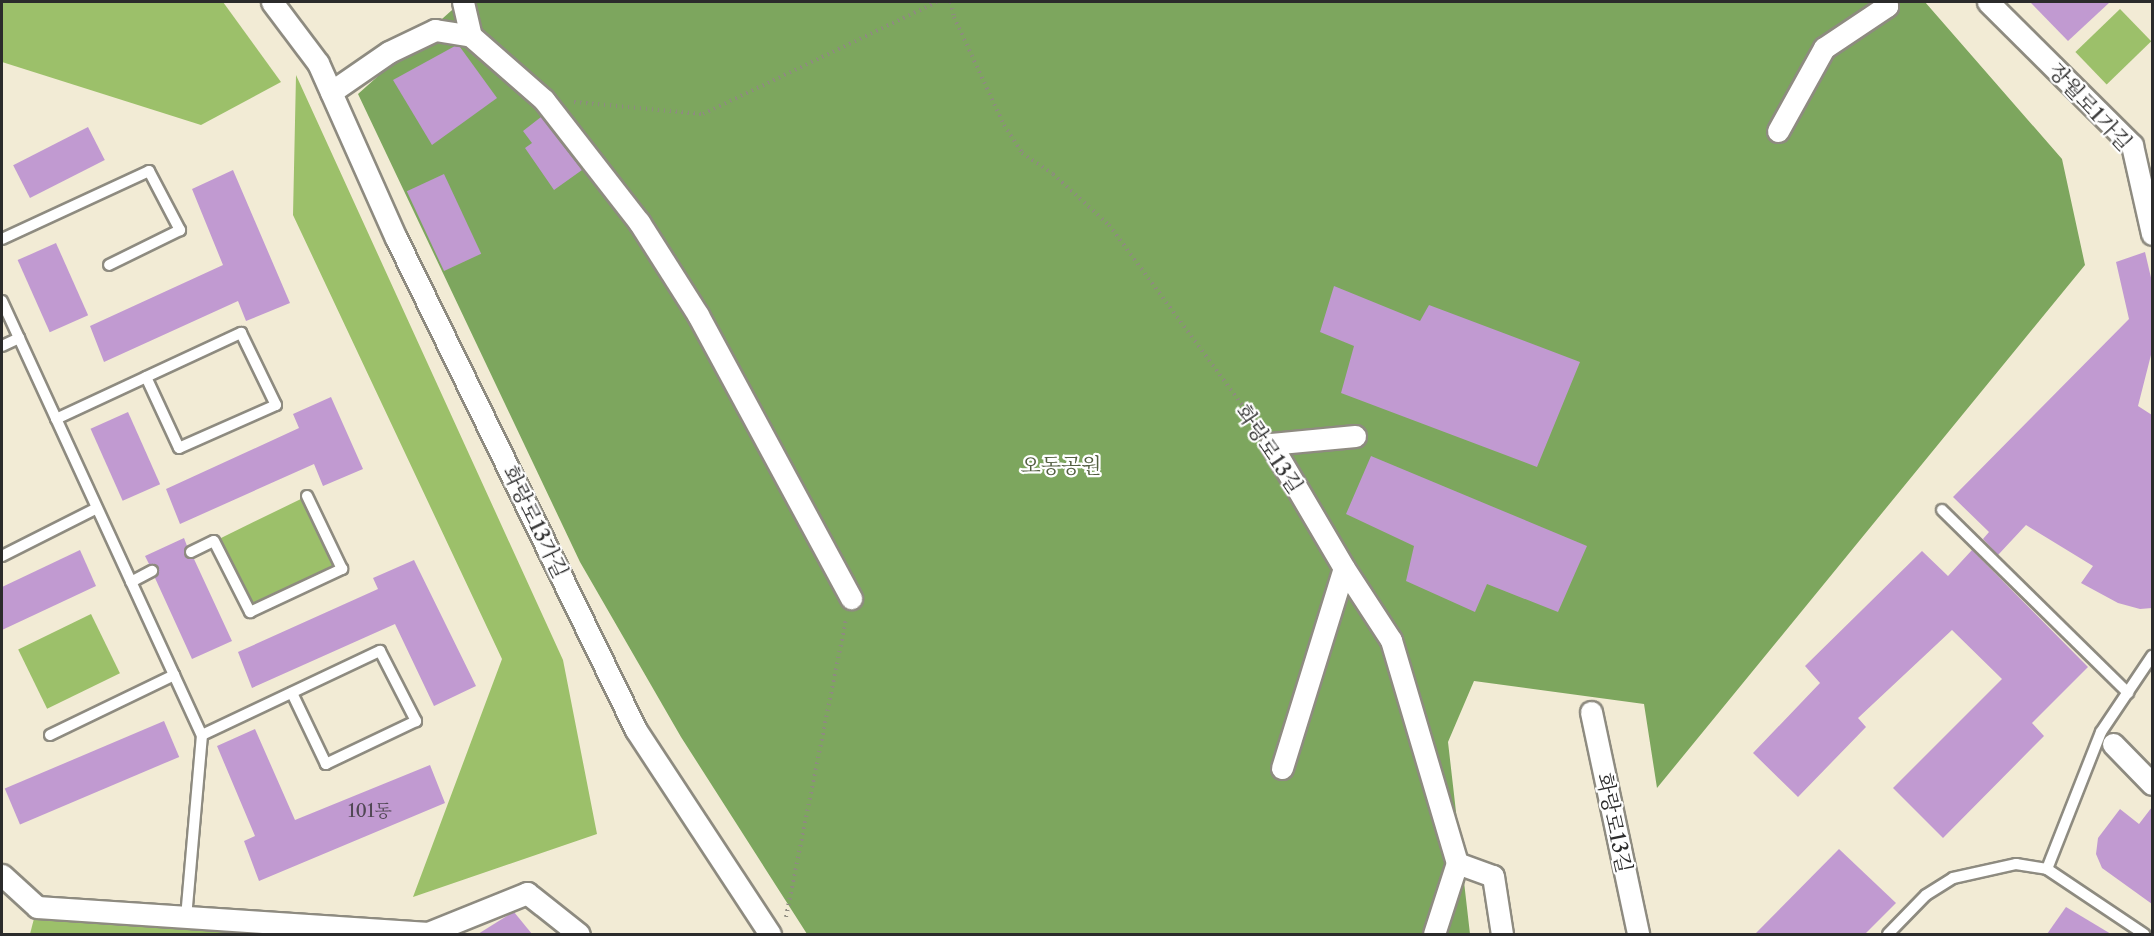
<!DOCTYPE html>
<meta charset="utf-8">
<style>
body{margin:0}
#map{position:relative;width:2154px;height:936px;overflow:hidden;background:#f2ebd5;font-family:"Libre Caslon Text","Noto Serif KR",serif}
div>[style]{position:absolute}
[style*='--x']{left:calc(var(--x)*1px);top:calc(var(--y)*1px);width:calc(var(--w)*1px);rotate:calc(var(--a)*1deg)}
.green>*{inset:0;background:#9cc06a;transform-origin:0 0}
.forest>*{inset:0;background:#7da65e}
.building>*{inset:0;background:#c19ad1;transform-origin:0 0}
.path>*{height:4px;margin-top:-2px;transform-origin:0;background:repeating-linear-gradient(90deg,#8e8b80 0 1.5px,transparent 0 6px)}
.roads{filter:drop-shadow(2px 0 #8e8b80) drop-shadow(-2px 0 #8e8b80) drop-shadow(0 2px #8e8b80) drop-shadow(0 -2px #8e8b80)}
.lane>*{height:10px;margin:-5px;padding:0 5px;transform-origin:5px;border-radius:5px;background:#fff}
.street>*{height:21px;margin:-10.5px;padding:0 10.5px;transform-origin:10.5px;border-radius:10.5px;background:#fff}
span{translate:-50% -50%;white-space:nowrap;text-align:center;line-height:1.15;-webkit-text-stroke:4.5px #fff;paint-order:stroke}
.number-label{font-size:18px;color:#504754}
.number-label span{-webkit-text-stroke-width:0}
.street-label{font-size:21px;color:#2b2b2b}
.park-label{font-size:21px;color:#535f41}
.frame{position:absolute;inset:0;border:3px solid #2b2b2b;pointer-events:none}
</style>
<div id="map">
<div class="green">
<div style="clip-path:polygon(2px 2px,223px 2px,281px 82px,201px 125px,2px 62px)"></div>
<div style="left:2120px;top:9px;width:45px;height:62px;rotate:46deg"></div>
<div style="clip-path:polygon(296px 75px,563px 660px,597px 834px,413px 897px,502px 659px,293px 215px)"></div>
<div style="left:307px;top:496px;width:81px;height:103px;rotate:64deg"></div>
<div style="left:91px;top:614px;width:66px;height:81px;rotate:64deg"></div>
<div style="clip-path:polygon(37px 907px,425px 934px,30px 934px)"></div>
</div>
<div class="forest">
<div style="clip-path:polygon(461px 2px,1925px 2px,2062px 159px,2085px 265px,1657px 788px,1644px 704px,1474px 681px,1448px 742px,1470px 934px,807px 934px,681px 737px,580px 562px,358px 94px)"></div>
</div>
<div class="building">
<div style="clip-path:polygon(2030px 2px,2110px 2px,2068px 41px)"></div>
<div style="clip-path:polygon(455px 46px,460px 47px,497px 98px,432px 145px,393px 80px)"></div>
<div style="clip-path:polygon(541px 117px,582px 170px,554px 190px,525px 148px,532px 143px,523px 131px)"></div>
<div style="left:88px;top:127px;width:37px;height:84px;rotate:63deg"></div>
<div style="clip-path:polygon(233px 170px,290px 303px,246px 321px,238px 301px,104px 362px,90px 326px,223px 265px,192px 189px)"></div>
<div style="left:444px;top:174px;width:88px;height:41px;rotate:65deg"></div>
<div style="left:56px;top:243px;width:79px;height:42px;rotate:66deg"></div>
<div style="clip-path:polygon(2145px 252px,2152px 282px,2152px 351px,2138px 406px,2152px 415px,2152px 608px,2140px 609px,2118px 603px,2081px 583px,2093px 566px,2026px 525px,1998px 555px,1983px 539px,1989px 532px,1953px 497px,2129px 319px,2116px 262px)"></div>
<div style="clip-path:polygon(1334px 286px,1420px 321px,1429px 305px,1580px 362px,1537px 467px,1341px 393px,1354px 346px,1320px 332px)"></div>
<div style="clip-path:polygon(331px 397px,363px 469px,323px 486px,314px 464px,180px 524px,166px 489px,299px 428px,293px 414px)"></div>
<div style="left:128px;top:412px;width:79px;height:41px;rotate:66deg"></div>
<div style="clip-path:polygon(1371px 456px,1587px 546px,1558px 612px,1487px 584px,1475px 612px,1406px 581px,1414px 546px,1346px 514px)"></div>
<div style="clip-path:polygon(184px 538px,187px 546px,184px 555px,194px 559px,232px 641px,192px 659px,155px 578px,159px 568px,149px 564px,145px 556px)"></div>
<div style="clip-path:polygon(80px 550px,96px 586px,2px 630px,2px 587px)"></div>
<div style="clip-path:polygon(1972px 550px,2088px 667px,2032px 723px,2044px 736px,1943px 838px,1893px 788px,2002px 679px,1952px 630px,1858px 718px,1866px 727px,1798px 797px,1753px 753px,1820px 683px,1805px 666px,1922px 551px,1948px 576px)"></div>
<div style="clip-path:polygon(414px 560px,476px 686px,434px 706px,395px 624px,252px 688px,238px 652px,378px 589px,373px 578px)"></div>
<div style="left:164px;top:721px;width:39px;height:173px;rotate:67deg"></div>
<div style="clip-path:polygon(255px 729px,295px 820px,430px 765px,445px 803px,259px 881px,244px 841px,255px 836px,217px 746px)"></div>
<div style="clip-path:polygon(2152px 807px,2152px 904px,2102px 868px,2096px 854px,2098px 838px,2120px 809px,2139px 824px)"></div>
<div style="clip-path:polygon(1839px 849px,1896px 903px,1865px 934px,1755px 934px)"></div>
<div style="clip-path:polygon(2066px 907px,2111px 934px,2047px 934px)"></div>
<div style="clip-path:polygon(514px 912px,532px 934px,478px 934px,510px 914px)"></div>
</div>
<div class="path">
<div style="--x:951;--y:2;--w:15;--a:79"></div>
<div style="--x:954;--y:17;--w:119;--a:65.2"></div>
<div style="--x:1004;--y:125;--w:33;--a:57"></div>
<div style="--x:1022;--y:153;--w:37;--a:34"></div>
<div style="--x:1053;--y:174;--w:76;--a:42.3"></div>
<div style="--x:1109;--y:225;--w:252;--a:53.5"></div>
<div style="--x:574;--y:102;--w:130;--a:5.3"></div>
<div style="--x:703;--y:114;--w:259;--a:-25.6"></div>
<div style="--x:786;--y:917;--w:304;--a:-78.6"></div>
</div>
<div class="roads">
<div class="lane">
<div style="--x:2;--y:239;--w:162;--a:-24.8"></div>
<div style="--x:149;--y:171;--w:67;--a:62.3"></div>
<div style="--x:180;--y:230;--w:79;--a:153.8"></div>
<div style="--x:2;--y:301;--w:478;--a:65.3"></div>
<div style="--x:202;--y:735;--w:183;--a:95"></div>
<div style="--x:2;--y:346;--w:19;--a:-25"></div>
<div style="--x:56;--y:419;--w:99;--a:-25"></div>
<div style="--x:146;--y:377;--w:105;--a:-24.9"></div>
<div style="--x:241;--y:333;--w:80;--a:64.1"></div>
<div style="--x:276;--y:405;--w:106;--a:156.1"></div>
<div style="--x:179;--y:448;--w:78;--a:-114.9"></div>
<div style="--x:1942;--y:510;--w:261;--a:44.5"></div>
<div style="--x:191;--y:552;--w:25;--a:-26"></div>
<div style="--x:214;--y:541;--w:80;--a:63.1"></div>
<div style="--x:250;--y:612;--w:102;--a:-25.1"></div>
<div style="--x:342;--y:569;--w:81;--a:-115.6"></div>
<div style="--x:2;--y:556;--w:106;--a:-26.8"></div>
<div style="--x:131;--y:582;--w:24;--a:-28"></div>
<div style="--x:50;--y:735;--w:138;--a:-25.8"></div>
<div style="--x:202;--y:735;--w:197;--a:-25.3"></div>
<div style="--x:380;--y:651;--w:79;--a:62.8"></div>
<div style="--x:416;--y:721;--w:100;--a:154.5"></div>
<div style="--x:326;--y:764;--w:79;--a:-115.6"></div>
<div style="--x:2047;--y:869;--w:147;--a:-68.5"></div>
<div style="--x:2101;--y:732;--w:92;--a:-56.1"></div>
<div style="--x:1888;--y:934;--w:54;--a:-45.7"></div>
<div style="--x:1926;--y:895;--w:32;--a:-32"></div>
<div style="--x:1953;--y:878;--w:65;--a:-12.5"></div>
<div style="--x:2016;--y:864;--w:31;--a:9"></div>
<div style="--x:2047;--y:869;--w:117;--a:33.8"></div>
</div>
<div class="street">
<div style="--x:272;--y:2;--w:76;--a:53"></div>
<div style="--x:318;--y:63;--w:192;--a:66"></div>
<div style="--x:396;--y:238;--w:547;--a:64"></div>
<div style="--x:636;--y:730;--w:244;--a:56.7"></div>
<div style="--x:463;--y:2;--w:35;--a:77"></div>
<div style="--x:1988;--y:2;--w:203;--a:44.8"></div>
<div style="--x:2132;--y:145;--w:91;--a:77.3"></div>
<div style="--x:331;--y:92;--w:70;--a:-34.6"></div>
<div style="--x:389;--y:52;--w:51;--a:-25.6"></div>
<div style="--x:435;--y:30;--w:36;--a:9"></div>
<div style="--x:471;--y:36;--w:97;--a:41.2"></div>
<div style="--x:544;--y:100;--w:155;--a:52.1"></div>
<div style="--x:639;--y:222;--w:110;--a:57.6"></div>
<div style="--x:698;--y:315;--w:322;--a:61.6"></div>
<div style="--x:1778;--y:131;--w:95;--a:-61"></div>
<div style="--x:1824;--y:48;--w:76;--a:-33.7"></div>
<div style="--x:1887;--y:6;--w:4;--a:-117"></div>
<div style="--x:1355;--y:436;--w:84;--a:174.6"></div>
<div style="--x:1271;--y:444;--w:144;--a:59.5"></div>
<div style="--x:1344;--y:568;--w:86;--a:56.9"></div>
<div style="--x:1391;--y:640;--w:233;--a:73.5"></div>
<div style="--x:1591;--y:712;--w:227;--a:78"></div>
<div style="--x:2113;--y:744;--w:56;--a:45.7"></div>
<div style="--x:1282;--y:768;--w:209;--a:-72.8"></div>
<div style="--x:1457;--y:863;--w:38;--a:20"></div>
<div style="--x:1493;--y:876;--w:59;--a:81.2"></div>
<div style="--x:2;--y:875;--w:47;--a:42.4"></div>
<div style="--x:37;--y:907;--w:392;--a:3.8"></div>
<div style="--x:428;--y:933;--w:107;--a:-22"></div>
<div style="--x:527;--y:893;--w:66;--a:38.3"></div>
<div style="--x:1434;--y:934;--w:75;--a:-72.1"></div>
</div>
</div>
<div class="number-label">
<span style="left:370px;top:811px">101동</span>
</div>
<div class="street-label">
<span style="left:2090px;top:107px;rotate:47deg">장월로1가길</span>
<span style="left:1269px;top:449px;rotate:56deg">화랑로13길</span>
<span style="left:535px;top:522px;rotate:64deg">화랑로13가길</span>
<span style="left:1614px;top:823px;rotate:78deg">화랑로13길</span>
</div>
<div class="park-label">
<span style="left:1061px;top:466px">오동공원</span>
</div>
<div class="frame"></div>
</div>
